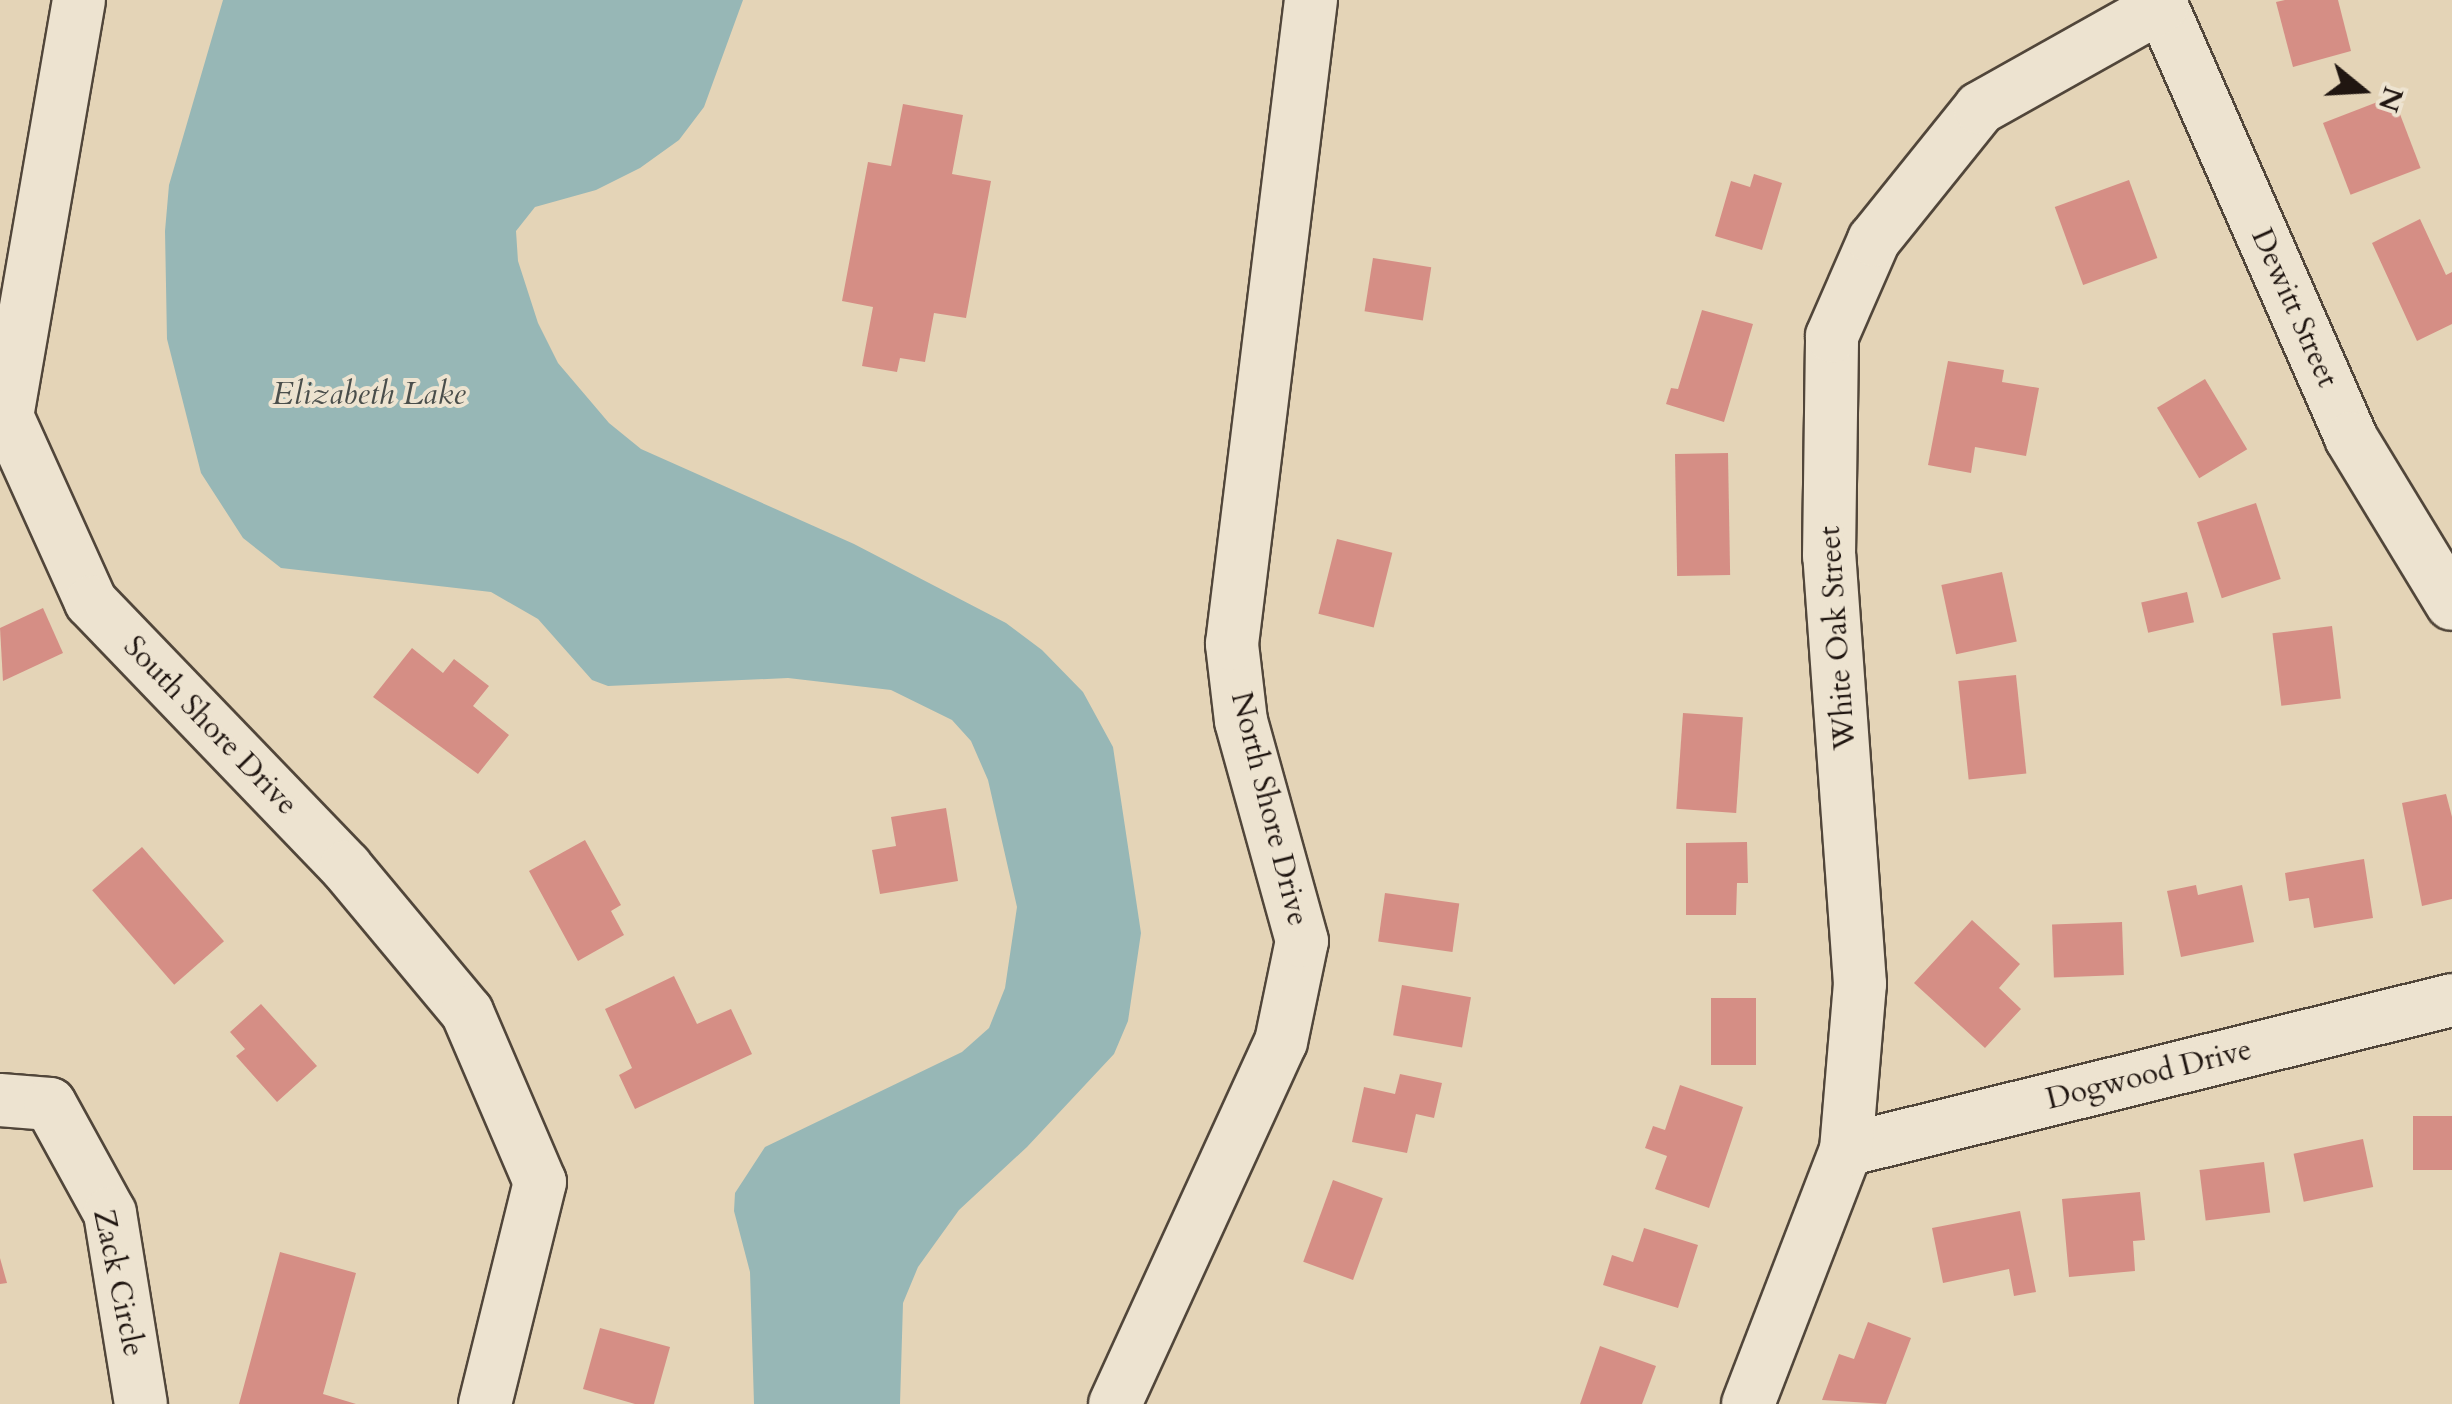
<!DOCTYPE html>
<style>
body{margin:0}
#map{position:relative;width:2452px;height:1404px;overflow:hidden;background:#e4d4b7;font-family:Cardo,serif}
div>[style]{position:absolute}
[style*='--x']{left:calc(var(--x)*1px);top:calc(var(--y)*1px);width:calc(var(--w)*1px);rotate:calc(var(--a)*1deg)}
.water>*{inset:0;background:#97b7b6}
.building>*{inset:0;background:#d58e85;transform-origin:0 0}
.roads{filter:drop-shadow(2px 0 #51463a) drop-shadow(-2px 0 #51463a) drop-shadow(0 2px #51463a) drop-shadow(0 -2px #51463a)}
.minor>*{height:52px;margin:-26px;padding:0 26px;transform-origin:26px;border-radius:26px;background:#ede3d0}
span{translate:-50% -50%;white-space:nowrap;text-align:center;line-height:1.15;-webkit-text-stroke:8px #ede3d0;paint-order:stroke}
.street-label{font-size:30px;color:#201611}
.water-label{font-size:32px;color:#4a4e4b;font-style:italic}
.north{position:absolute;left:2312px;top:40px;width:100px;height:100px;-webkit-text-stroke:8px #ede3d0;paint-order:stroke;rotate:108deg;font-size:28px;font-weight:700;line-height:40px;text-align:center;color:#201611}
.north::after{content:'';display:block;margin:auto;width:35px;height:45px;background:#201611;clip-path:polygon(50% 0,100% 100%,50% 72%,0 100%)}
</style>
<div id="map">
<div class="water">
<div style="clip-path:polygon(223px 0,743px 0,704px 107px,679px 140px,640px 168px,596px 190px,535px 207px,516px 231px,518px 261px,538px 323px,558px 363px,609px 423px,641px 449px,854px 544px,1006px 623px,1042px 650px,1083px 692px,1113px 747px,1141px 933px,1128px 1021px,1114px 1054px,1027px 1147px,959px 1210px,918px 1267px,903px 1303px,900px 1404px,754px 1404px,750px 1272px,734px 1211px,735px 1193px,765px 1147px,962px 1052px,989px 1028px,1005px 988px,1017px 907px,988px 780px,971px 741px,952px 720px,891px 690px,788px 678px,608px 686px,592px 680px,538px 619px,491px 592px,281px 568px,243px 538px,201px 473px,167px 339px,165px 231px,169px 185px)"></div>
</div>
<div class="building">
<div style="clip-path:polygon(2285px 0,2338px 0,2351px 51px,2293px 67px,2276px 2px)"></div>
<div style="left:2393px;top:96px;width:77px;height:75px;rotate:69deg"></div>
<div style="clip-path:polygon(903px 104px,963px 115px,952px 174px,991px 181px,966px 318px,934px 313px,925px 362px,900px 358px,897px 372px,862px 366px,873px 307px,842px 301px,868px 162px,891px 166px)"></div>
<div style="clip-path:polygon(1754px 174px,1782px 183px,1762px 250px,1715px 236px,1731px 181px,1750px 187px)"></div>
<div style="left:2129px;top:180px;width:83px;height:79px;rotate:70deg"></div>
<div style="clip-path:polygon(2420px 219px,2446px 275px,2452px 272px,2452px 324px,2417px 341px,2372px 243px)"></div>
<div style="left:1373px;top:258px;width:59px;height:54px;rotate:9deg"></div>
<div style="clip-path:polygon(1702px 310px,1753px 324px,1724px 422px,1666px 404px,1671px 388px,1678px 389px)"></div>
<div style="clip-path:polygon(1948px 361px,2004px 370px,2002px 382px,2039px 388px,2026px 456px,1975px 447px,1971px 473px,1928px 465px)"></div>
<div style="left:2205px;top:379px;width:82px;height:56px;rotate:59deg"></div>
<div style="left:1728px;top:453px;width:122px;height:53px;rotate:89deg"></div>
<div style="left:2256px;top:503px;width:80px;height:62px;rotate:72deg"></div>
<div style="left:1337px;top:539px;width:57px;height:77px;rotate:14deg"></div>
<div style="left:2002px;top:572px;width:71px;height:62px;rotate:78deg"></div>
<div style="left:2187px;top:592px;width:31px;height:47px;rotate:77deg"></div>
<div style="clip-path:polygon(43px 608px,63px 653px,3px 681px,0 628px)"></div>
<div style="left:2332px;top:626px;width:73px;height:60px;rotate:83deg"></div>
<div style="clip-path:polygon(412px 648px,443px 673px,454px 659px,489px 686px,473px 706px,509px 735px,478px 774px,373px 697px)"></div>
<div style="left:2016px;top:675px;width:99px;height:58px;rotate:84deg"></div>
<div style="left:1683px;top:713px;width:60px;height:96px;rotate:4deg"></div>
<div style="clip-path:polygon(2446px 794px,2452px 817px,2452px 899px,2422px 906px,2402px 803px)"></div>
<div style="clip-path:polygon(946px 808px,958px 881px,880px 894px,872px 850px,896px 846px,891px 817px)"></div>
<div style="clip-path:polygon(585px 840px,621px 905px,611px 911px,624px 935px,578px 961px,529px 871px)"></div>
<div style="clip-path:polygon(1747px 842px,1748px 883px,1737px 883px,1736px 915px,1686px 915px,1686px 843px)"></div>
<div style="left:142px;top:847px;width:125px;height:66px;rotate:49deg"></div>
<div style="clip-path:polygon(2364px 859px,2373px 918px,2314px 928px,2309px 898px,2289px 901px,2285px 873px)"></div>
<div style="clip-path:polygon(2196px 885px,2198px 895px,2242px 885px,2254px 942px,2181px 957px,2167px 891px)"></div>
<div style="left:1385px;top:893px;width:75px;height:49px;rotate:8deg"></div>
<div style="clip-path:polygon(1972px 920px,2020px 964px,1999px 988px,2021px 1009px,1985px 1048px,1914px 983px)"></div>
<div style="left:2122px;top:922px;width:53px;height:70px;rotate:88deg"></div>
<div style="clip-path:polygon(674px 976px,697px 1024px,731px 1009px,752px 1054px,635px 1109px,619px 1075px,632px 1068px,605px 1009px)"></div>
<div style="left:1402px;top:985px;width:70px;height:51px;rotate:10deg"></div>
<div style="left:1756px;top:998px;width:67px;height:45px;rotate:90deg"></div>
<div style="clip-path:polygon(261px 1004px,317px 1066px,277px 1102px,236px 1056px,245px 1049px,230px 1032px)"></div>
<div style="clip-path:polygon(1400px 1074px,1442px 1083px,1434px 1118px,1416px 1114px,1407px 1153px,1352px 1142px,1364px 1087px,1395px 1094px)"></div>
<div style="clip-path:polygon(1680px 1085px,1743px 1107px,1709px 1208px,1655px 1189px,1667px 1156px,1645px 1148px,1653px 1126px,1665px 1130px)"></div>
<div style="left:2452px;top:1116px;width:54px;height:39px;rotate:90deg"></div>
<div style="left:2363px;top:1139px;width:49px;height:71px;rotate:78deg"></div>
<div style="left:2264px;top:1162px;width:51px;height:65px;rotate:83deg"></div>
<div style="left:1333px;top:1180px;width:53px;height:87px;rotate:20deg"></div>
<div style="clip-path:polygon(2140px 1192px,2145px 1240px,2133px 1241px,2135px 1271px,2069px 1277px,2062px 1199px)"></div>
<div style="clip-path:polygon(2020px 1211px,2036px 1292px,2014px 1296px,2009px 1269px,1943px 1283px,1932px 1228px)"></div>
<div style="clip-path:polygon(1644px 1228px,1698px 1245px,1678px 1308px,1603px 1285px,1612px 1255px,1633px 1262px)"></div>
<div style="clip-path:polygon(280px 1252px,356px 1273px,323px 1394px,356px 1404px,239px 1404px)"></div>
<div style="clip-path:polygon(0 1258px,7px 1283px,0 1284px)"></div>
<div style="clip-path:polygon(1868px 1322px,1911px 1338px,1886px 1404px,1822px 1400px,1839px 1354px,1854px 1359px)"></div>
<div style="clip-path:polygon(600px 1328px,670px 1347px,654px 1404px,635px 1404px,583px 1389px)"></div>
<div style="clip-path:polygon(1600px 1346px,1656px 1366px,1642px 1404px,1580px 1404px)"></div>
</div>
<div class="roads">
<div class="minor">
<div style="--x:79;--y:0;--w:422;--a:99.8"></div>
<div style="--x:7;--y:416;--w:204;--a:65.7"></div>
<div style="--x:91;--y:602;--w:368;--a:46.1"></div>
<div style="--x:346;--y:867;--w:189;--a:50.2"></div>
<div style="--x:467;--y:1012;--w:185;--a:66.8"></div>
<div style="--x:540;--y:1182;--w:229;--a:103.9"></div>
<div style="--x:2159;--y:0;--w:478;--a:66.3"></div>
<div style="--x:2351;--y:438;--w:194;--a:58.7"></div>
<div style="--x:0;--y:1100;--w:50;--a:4.6"></div>
<div style="--x:50;--y:1104;--w:124;--a:61.2"></div>
<div style="--x:110;--y:1213;--w:193;--a:80.8"></div>
<div style="--x:1846;--y:1150;--w:624;--a:-13.9"></div>
<div style="--x:1115;--y:1404;--w:398;--a:-65.4"></div>
<div style="--x:1281;--y:1042;--w:103;--a:-78.3"></div>
<div style="--x:1302;--y:941;--w:228;--a:-105.5"></div>
<div style="--x:1241;--y:721;--w:78;--a:-96.7"></div>
<div style="--x:1232;--y:644;--w:649;--a:-83.01"></div>
<div style="--x:1748;--y:1404;--w:272;--a:-68.9"></div>
<div style="--x:1846;--y:1150;--w:167;--a:-85.2"></div>
<div style="--x:1860;--y:984;--w:429;--a:-94.1"></div>
<div style="--x:1829;--y:556;--w:220;--a:-89.2"></div>
<div style="--x:1832;--y:336;--w:105;--a:-66.4"></div>
<div style="--x:1874;--y:240;--w:169;--a:-51.2"></div>
<div style="--x:1980;--y:108;--w:209;--a:-29.3"></div>
</div>
</div>
<div class="street-label">
<span style="left:2294px;top:308px;rotate:66deg">Dewitt Street</span>
<span style="left:1838px;top:638px;rotate:-94deg">White Oak Street</span>
<span style="left:210px;top:726px;rotate:46deg">South Shore Drive</span>
<span style="left:1269px;top:809px;rotate:76deg">North Shore Drive</span>
<span style="left:2149px;top:1075px;rotate:-14deg">Dogwood Drive</span>
<span style="left:118px;top:1283px;rotate:78deg">Zack Circle</span>
</div>
<div class="water-label">
<span style="left:369px;top:394px">Elizabeth Lake</span>
</div>
<div class="north">N</div>
</div>
